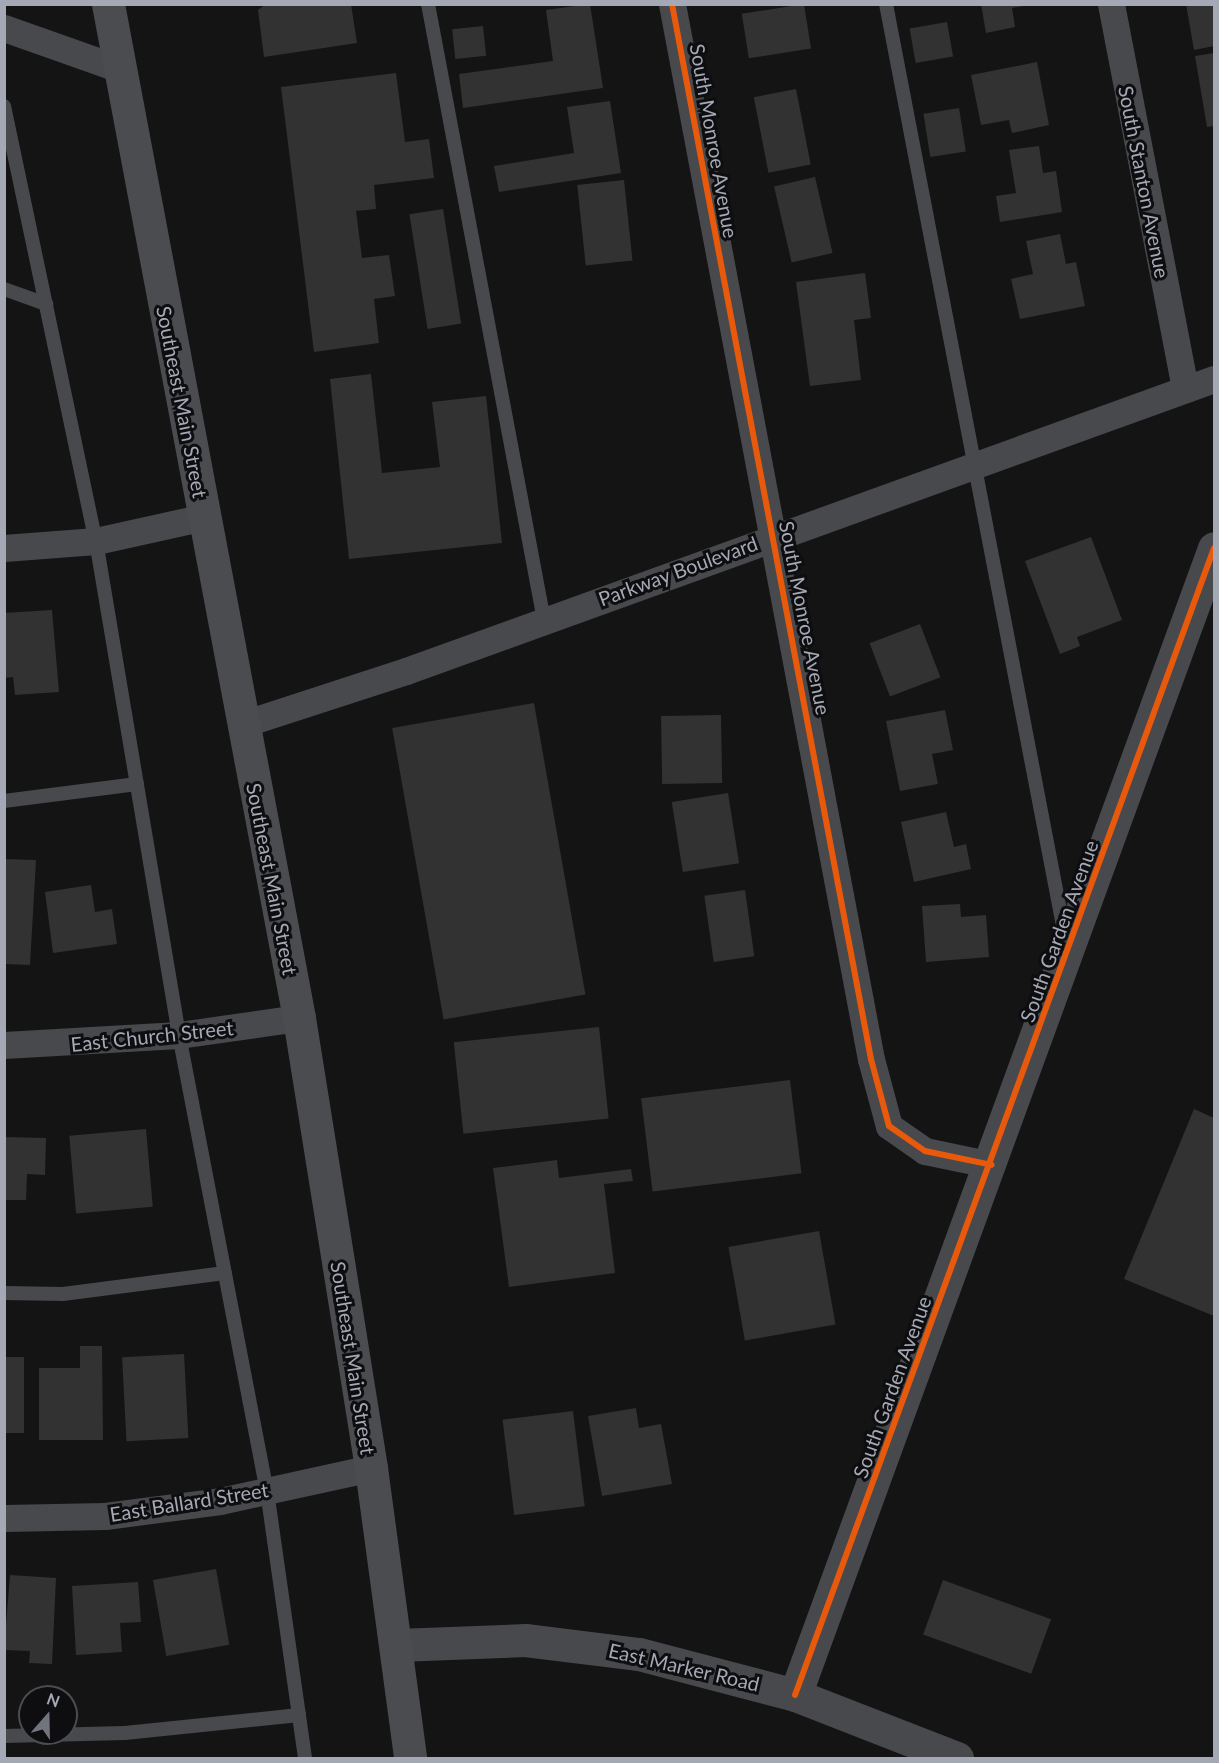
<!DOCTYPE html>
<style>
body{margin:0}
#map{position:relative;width:1219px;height:1763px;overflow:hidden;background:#141414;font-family:Lato,sans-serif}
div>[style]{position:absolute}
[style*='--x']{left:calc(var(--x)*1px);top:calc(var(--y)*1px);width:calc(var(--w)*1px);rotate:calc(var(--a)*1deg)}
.building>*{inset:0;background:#323233;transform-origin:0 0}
.service>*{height:14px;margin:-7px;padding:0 7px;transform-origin:7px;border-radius:7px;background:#48494d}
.minor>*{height:27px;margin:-13.5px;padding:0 13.5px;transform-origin:13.5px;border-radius:13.5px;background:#48494d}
.tertiary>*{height:33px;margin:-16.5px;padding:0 16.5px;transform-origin:16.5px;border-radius:16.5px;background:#48494d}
.primary>*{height:33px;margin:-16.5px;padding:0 16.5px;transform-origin:16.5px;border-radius:16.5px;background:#4a4c4f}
.cycleway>*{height:6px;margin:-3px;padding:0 3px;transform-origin:3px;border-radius:3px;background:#e8590c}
span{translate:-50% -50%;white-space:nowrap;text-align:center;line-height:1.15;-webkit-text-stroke:6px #0e0e10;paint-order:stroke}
.street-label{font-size:20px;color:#a4a9b5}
.frame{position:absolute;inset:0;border:6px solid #a4a9b5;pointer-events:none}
.north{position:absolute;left:18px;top:1685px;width:60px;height:60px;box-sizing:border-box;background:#0e0e10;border:2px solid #4a4c52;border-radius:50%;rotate:20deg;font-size:16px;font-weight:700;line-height:24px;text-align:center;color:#a4a9b5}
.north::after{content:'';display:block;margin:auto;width:21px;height:27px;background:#72757d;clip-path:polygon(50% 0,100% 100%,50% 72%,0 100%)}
</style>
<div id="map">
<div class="building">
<div style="clip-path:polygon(266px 4px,351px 4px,357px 43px,264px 57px,258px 10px)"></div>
<div style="clip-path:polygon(590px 4px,603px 88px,463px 108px,459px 74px,553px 61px,546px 10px)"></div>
<div style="left:804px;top:4px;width:45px;height:63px;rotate:81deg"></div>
<div style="clip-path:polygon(981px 4px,1024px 4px,1024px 6px,1012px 8px,1015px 27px,986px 33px)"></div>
<div style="clip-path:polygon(1186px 4px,1214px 4px,1214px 46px,1194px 50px)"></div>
<div style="left:947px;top:22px;width:35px;height:38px;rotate:80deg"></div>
<div style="left:483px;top:26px;width:30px;height:31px;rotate:84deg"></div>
<div style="clip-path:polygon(1214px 53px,1214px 126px,1207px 127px,1195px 56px)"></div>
<div style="clip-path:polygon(1037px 62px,1049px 125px,1012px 133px,1009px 120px,981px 125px,971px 75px)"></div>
<div style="clip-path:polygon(396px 73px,405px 142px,429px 139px,434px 178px,374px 185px,376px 209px,356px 211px,362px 258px,389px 255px,395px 296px,374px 299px,379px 343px,314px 352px,281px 87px)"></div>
<div style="left:796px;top:89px;width:77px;height:43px;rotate:79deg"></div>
<div style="clip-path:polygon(610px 101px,621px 173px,499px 192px,494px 166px,574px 153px,567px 107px)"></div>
<div style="left:959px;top:108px;width:44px;height:36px;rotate:81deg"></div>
<div style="clip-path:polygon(1039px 146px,1043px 173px,1056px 171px,1062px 212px,1000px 222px,996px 196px,1016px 193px,1009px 150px)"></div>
<div style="left:815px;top:177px;width:78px;height:42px;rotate:77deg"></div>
<div style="left:624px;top:180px;width:81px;height:47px;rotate:84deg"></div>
<div style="left:443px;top:209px;width:116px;height:34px;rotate:81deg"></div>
<div style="clip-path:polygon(1060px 234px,1066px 264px,1076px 262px,1085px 306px,1020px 319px,1011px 279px,1033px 274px,1026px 241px)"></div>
<div style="clip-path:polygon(865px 273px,871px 318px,854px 320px,861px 380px,810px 386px,796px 282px)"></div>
<div style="clip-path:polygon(371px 374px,382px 473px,440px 467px,432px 402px,486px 396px,502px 543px,349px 559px,330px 379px)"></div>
<div style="clip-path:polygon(1091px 537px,1122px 620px,1077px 637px,1080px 646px,1060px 654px,1025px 561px)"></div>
<div style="clip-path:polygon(52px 610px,59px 692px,15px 695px,13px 677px,4px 678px,4px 613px)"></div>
<div style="left:920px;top:624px;width:57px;height:54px;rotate:69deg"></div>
<div style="left:534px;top:703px;width:296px;height:144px;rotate:80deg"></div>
<div style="clip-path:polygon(945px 710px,953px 750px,932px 754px,938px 784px,900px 791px,886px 721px)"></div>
<div style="left:721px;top:715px;width:68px;height:60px;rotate:89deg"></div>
<div style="left:728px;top:793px;width:71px;height:57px;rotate:81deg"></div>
<div style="clip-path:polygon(946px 812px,954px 847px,966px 844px,971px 869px,914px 882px,901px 822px)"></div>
<div style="clip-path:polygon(4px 859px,36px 860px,30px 965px,4px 964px)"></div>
<div style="clip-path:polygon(91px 885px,95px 912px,112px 909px,117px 944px,53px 953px,45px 892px)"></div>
<div style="left:745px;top:890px;width:67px;height:41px;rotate:82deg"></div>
<div style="clip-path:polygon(960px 904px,961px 917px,986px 915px,989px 957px,926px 962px,922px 906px)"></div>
<div style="left:599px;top:1027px;width:92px;height:146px;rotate:84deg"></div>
<div style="left:790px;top:1080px;width:94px;height:150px;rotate:83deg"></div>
<div style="clip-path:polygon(1194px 1109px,1214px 1118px,1214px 1316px,1124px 1279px)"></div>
<div style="left:146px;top:1129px;width:78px;height:77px;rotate:85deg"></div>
<div style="clip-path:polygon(4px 1137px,46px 1138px,45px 1175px,27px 1174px,26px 1200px,4px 1200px)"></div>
<div style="clip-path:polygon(557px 1160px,559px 1178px,631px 1169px,633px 1181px,604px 1184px,615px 1273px,509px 1287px,493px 1168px)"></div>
<div style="left:819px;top:1231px;width:95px;height:92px;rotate:80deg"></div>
<div style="clip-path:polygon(80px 1346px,102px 1346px,103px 1440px,39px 1440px,39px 1368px,80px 1368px)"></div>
<div style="left:184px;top:1354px;width:84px;height:62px;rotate:87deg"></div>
<div style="left:4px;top:1357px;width:20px;height:76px"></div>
<div style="clip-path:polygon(636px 1408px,639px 1428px,661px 1424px,672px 1484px,602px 1496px,588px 1416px)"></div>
<div style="left:573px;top:1411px;width:96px;height:71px;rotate:83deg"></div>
<div style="left:216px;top:1569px;width:77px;height:64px;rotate:80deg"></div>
<div style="clip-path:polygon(10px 1575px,56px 1578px,52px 1664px,29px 1663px,30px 1651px,4px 1650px)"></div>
<div style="left:943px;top:1580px;width:115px;height:58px;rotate:20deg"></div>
<div style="clip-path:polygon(138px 1582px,141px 1622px,120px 1623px,122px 1652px,76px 1655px,72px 1586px)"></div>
</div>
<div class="service">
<div style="--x:428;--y:4;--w:627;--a:79.34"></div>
<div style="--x:886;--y:4;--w:949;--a:79.13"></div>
<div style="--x:4;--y:106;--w:445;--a:78.1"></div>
<div style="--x:96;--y:541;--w:501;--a:80.46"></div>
<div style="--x:179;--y:1035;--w:464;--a:79.1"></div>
<div style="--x:267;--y:1491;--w:270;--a:81.9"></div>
<div style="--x:4;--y:289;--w:45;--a:19.7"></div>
<div style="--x:4;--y:801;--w:134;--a:-7.3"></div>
<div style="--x:4;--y:1293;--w:59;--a:1"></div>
<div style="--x:63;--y:1294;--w:163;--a:-7.4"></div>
<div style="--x:4;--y:1736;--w:121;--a:-1.4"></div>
<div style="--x:125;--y:1733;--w:175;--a:-5.9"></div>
</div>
<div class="minor">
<div style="--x:672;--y:4;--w:1074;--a:79.32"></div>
<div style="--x:871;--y:1059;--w:69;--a:75"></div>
<div style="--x:889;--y:1126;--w:44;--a:34.8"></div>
<div style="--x:925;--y:1151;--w:68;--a:11.8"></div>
<div style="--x:1111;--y:4;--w:392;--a:79.1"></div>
<div style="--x:4;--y:28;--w:123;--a:19.5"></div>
<div style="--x:4;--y:548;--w:92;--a:-4.4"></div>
<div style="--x:96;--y:541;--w:111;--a:-12.5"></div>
<div style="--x:243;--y:724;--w:171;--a:-18"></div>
<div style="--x:406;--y:671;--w:859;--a:-19.87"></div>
<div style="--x:4;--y:1045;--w:175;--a:-3.3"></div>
<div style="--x:179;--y:1035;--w:121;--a:-8.1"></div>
<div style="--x:4;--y:1518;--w:101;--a:-1.1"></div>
<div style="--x:105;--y:1516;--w:116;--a:-7.4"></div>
<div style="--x:220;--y:1501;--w:155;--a:-12.3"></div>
</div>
<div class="tertiary">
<div style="--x:397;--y:1645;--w:128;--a:-2.2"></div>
<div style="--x:525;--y:1640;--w:115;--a:7"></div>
<div style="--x:639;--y:1654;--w:161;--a:14.7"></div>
<div style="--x:795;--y:1695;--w:174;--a:21.3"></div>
<div style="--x:795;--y:1695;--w:1221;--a:-69.93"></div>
</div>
<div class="primary">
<div style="--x:108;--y:4;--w:1032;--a:79.33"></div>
<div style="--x:299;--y:1018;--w:456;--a:80.9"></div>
<div style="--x:371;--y:1468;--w:293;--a:82.3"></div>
</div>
<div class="cycleway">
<div style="--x:672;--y:4;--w:1074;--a:79.32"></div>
<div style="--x:871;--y:1059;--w:69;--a:75"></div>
<div style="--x:889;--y:1126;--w:44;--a:34.8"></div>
<div style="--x:925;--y:1151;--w:68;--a:11.8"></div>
<div style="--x:795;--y:1695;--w:1221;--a:-69.93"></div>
</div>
<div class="street-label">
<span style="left:714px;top:141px;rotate:80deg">South Monroe Avenue</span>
<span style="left:1144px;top:182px;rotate:79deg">South Stanton Avenue</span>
<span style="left:182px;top:402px;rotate:79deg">Southeast Main Street</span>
<span style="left:678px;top:571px;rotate:-20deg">Parkway Boulevard</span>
<span style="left:805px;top:618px;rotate:79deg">South Monroe Avenue</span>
<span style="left:272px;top:879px;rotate:79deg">Southeast Main Street</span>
<span style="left:1059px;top:931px;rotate:-70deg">South Garden Avenue</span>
<span style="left:152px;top:1036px;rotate:-6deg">East Church Street</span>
<span style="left:353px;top:1358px;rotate:81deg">Southeast Main Street</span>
<span style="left:892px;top:1387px;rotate:-70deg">South Garden Avenue</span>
<span style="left:189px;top:1502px;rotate:-9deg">East Ballard Street</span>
<span style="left:684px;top:1667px;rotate:13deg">East Marker Road</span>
</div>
<div class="frame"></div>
<div class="north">N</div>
</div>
